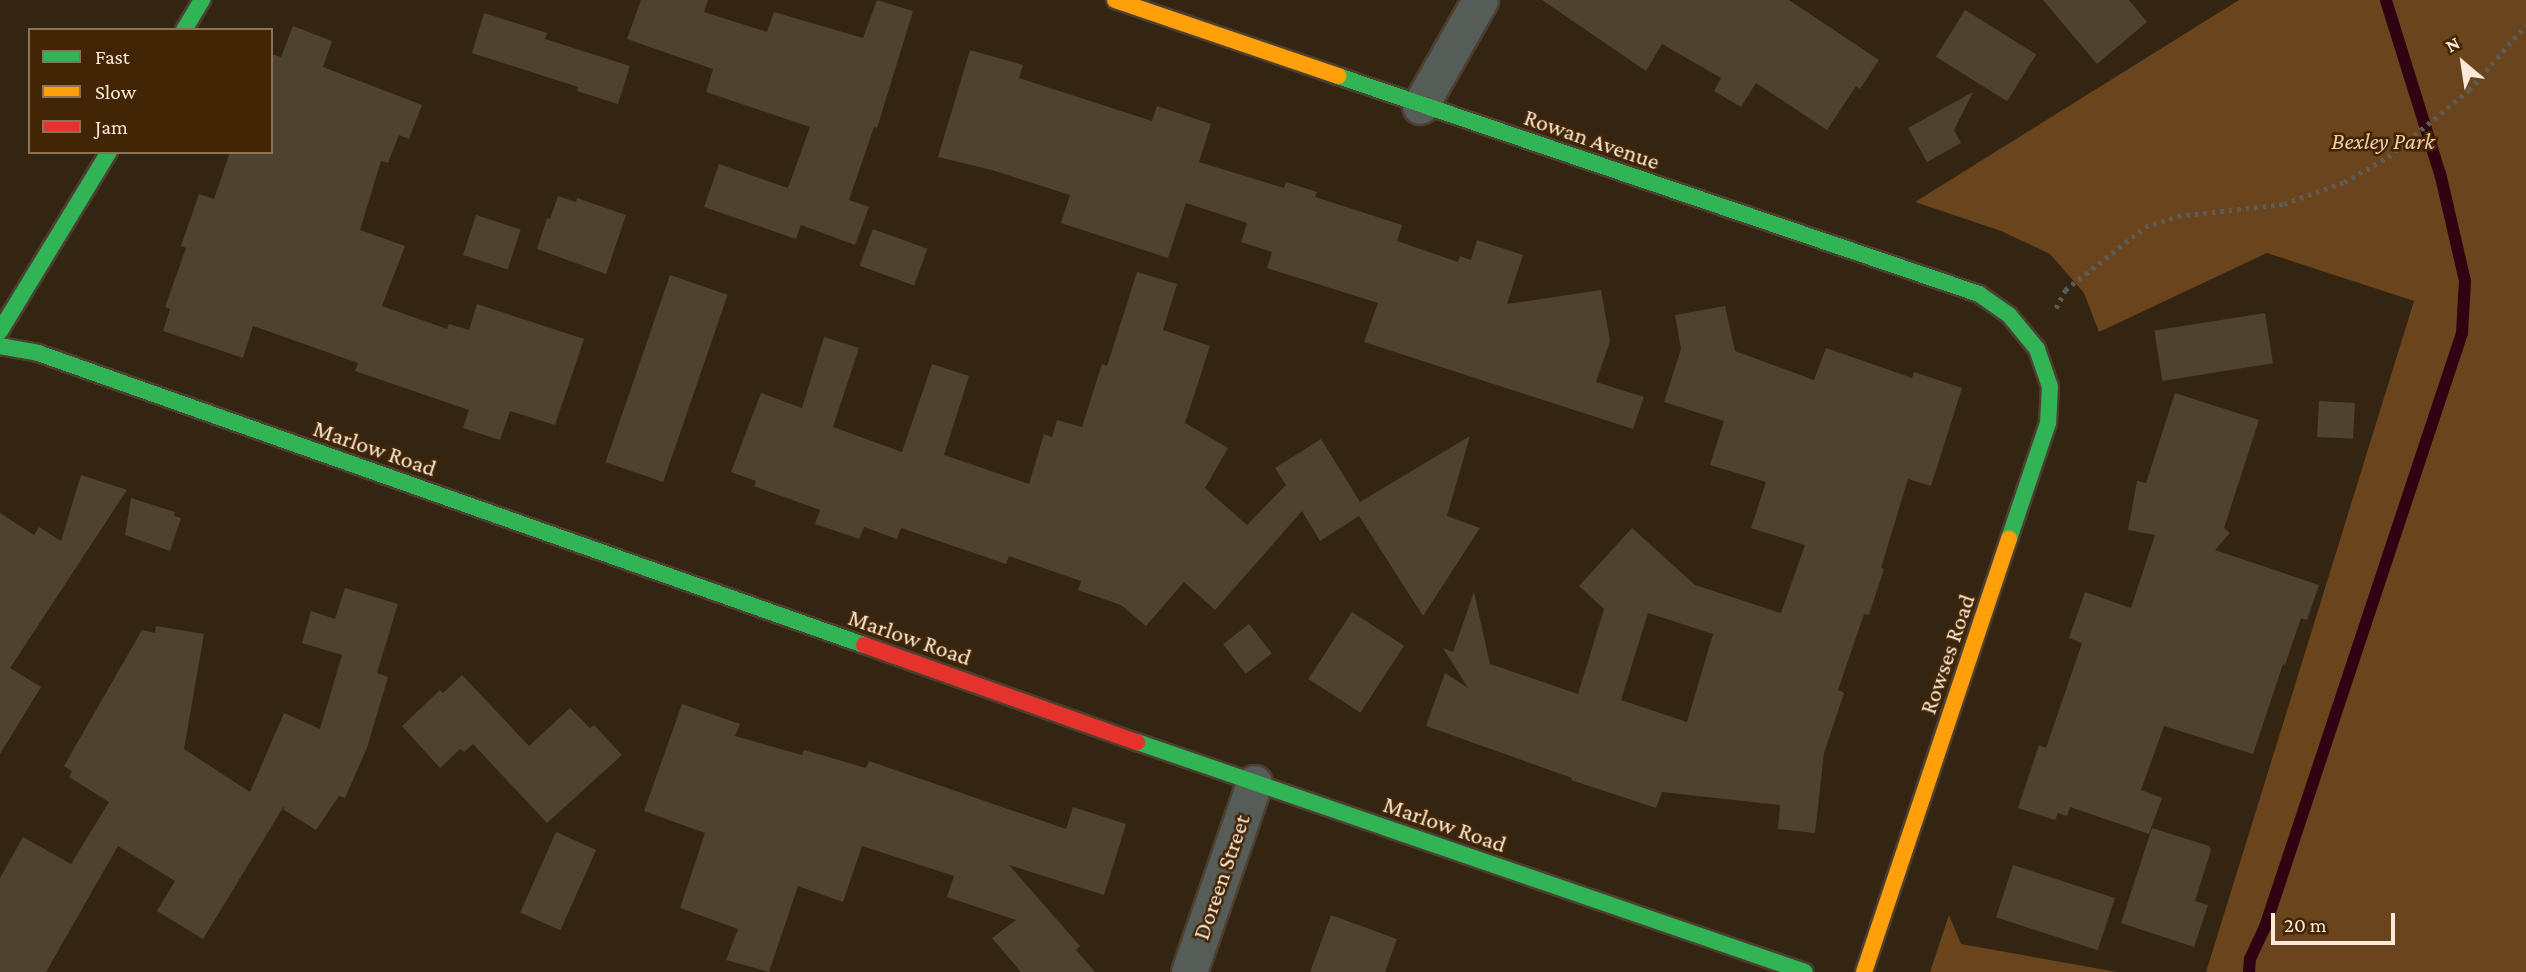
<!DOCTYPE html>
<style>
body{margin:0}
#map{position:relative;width:2526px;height:972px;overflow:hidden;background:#342412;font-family:"Crimson Pro",serif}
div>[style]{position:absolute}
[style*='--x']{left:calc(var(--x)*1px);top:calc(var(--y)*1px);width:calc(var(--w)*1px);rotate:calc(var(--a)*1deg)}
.green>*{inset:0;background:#69441c}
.stream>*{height:12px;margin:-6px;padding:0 6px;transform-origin:6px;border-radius:6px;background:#2f0311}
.building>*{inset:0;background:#4f432f;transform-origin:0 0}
.path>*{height:4.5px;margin-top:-2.25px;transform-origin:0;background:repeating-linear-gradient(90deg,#5c5d57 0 3.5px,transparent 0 8.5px)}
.roads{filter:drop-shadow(2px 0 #4d3f30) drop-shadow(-2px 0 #4d3f30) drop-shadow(0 2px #4d3f30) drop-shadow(0 -2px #4d3f30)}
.street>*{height:35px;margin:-17.5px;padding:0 17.5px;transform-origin:17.5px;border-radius:17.5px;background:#565d59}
.fast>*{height:16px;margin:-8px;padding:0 8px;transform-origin:8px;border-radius:8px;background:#30b455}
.slow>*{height:16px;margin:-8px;padding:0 8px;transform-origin:8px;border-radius:8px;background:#ff9f0a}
.jam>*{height:16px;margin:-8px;padding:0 8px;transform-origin:8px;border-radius:8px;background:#e5322d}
span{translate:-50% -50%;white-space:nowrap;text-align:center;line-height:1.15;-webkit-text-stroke:5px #422504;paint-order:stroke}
.street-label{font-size:24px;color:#fbe8d6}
.park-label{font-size:24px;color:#f3cba7;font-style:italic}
.legend{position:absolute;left:28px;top:28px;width:245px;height:126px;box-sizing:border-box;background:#422504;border:2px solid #8c7358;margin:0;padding:9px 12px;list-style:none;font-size:21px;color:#fbe8d6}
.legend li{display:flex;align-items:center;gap:14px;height:35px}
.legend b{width:35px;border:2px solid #8c7358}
.north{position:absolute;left:2428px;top:28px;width:70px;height:70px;-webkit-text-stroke:5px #422504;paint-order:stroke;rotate:331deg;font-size:19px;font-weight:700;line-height:28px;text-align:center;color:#fbe8d6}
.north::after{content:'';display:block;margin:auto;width:24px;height:32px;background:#fbe8d6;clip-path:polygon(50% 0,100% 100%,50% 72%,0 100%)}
.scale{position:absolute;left:2271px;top:913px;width:124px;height:32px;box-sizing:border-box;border:4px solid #fbe8d6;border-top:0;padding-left:9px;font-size:21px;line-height:24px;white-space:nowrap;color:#fbe8d6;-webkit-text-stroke:5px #422504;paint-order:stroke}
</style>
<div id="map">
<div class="green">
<div style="clip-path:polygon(2239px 0,2526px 0,2526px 972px,2206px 972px,2414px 301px,2267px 253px,2099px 332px,2084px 293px,2050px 254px,2001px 231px,1915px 202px)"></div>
<div style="clip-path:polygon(1949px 915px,1961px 944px,2117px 972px,1930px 972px)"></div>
</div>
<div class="stream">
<div style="--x:2249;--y:972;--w:13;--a:-86"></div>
<div style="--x:2250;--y:959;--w:35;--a:-65"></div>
<div style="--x:2265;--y:927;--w:626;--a:-71.65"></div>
<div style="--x:2462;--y:333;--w:52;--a:-86.7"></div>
<div style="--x:2465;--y:281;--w:107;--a:-103"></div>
<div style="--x:2441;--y:177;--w:185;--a:-107.3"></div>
</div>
<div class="building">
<div style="clip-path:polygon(641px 0,708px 0,704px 12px,767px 32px,774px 12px,863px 38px,877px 0,913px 11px,877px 128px,874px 127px,849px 200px,869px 207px,855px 245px,801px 225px,796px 239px,704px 207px,719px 164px,788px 188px,810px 127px,706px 92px,713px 69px,627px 39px)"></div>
<div style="clip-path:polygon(1542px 0,1789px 0,1879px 60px,1860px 89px,1856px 86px,1827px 130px,1756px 83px,1741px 107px,1714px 91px,1721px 78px,1662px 44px,1646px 71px)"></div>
<div style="clip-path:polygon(2043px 0,2129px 0,2147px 22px,2097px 64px)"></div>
<div style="left:1965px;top:10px;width:84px;height:55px;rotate:32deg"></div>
<div style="clip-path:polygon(484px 13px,547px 33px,545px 39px,630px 66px,618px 104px,577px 91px,578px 87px,472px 53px)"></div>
<div style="clip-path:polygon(293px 26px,332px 41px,323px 67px,422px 105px,409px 139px,399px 135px,388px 163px,381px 161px,360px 230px,405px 246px,382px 306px,447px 329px,449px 324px,469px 330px,477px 304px,584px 339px,555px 425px,510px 411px,500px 440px,463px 428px,469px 410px,355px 371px,358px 363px,253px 326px,243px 358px,163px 331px,170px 309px,165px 307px,186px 248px,181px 246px,199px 194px,214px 199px,230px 152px,271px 152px,271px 54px,281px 57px)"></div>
<div style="clip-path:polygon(970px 50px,1023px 65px,1019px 78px,1152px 121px,1157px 106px,1211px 124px,1199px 162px,1284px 188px,1286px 182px,1317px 192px,1315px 197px,1402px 225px,1397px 241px,1458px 262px,1460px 256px,1471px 260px,1477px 240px,1523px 255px,1507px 304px,1601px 290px,1610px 341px,1596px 382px,1644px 397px,1633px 429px,1364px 342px,1378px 303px,1267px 268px,1272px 252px,1241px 242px,1247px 223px,1186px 203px,1168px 258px,1061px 223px,1070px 195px,992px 170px,938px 157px)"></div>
<div style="clip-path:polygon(1973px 92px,1954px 130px,1961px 143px,1927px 162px,1908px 128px)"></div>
<div style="clip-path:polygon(558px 196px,576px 202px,577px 198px,626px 215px,606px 274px,537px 249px,547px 218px,550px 219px)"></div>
<div style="left:476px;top:215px;width:47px;height:42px;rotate:18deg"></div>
<div style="left:873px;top:229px;width:58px;height:39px;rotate:20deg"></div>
<div style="clip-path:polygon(1137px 272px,1177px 284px,1163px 330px,1210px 346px,1185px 423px,1228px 448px,1205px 488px,1247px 525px,1286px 485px,1275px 468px,1321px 439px,1360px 502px,1470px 436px,1447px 516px,1480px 528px,1423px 616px,1359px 516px,1320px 541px,1302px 511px,1215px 610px,1184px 582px,1146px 626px,1121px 605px,1078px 590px,1081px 581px,1009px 556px,1006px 564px,901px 528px,897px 539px,864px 527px,859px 539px,815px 524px,820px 510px,754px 486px,756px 481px,731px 472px,761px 393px,802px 408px,824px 337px,859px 348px,833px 427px,902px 452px,932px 364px,969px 376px,944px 455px,1029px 484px,1044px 434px,1052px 437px,1057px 420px,1082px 427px,1102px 364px,1107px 366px)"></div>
<div style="left:670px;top:275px;width:61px;height:198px;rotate:19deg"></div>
<div style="clip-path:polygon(evenodd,1725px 306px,1735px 351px,1814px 380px,1826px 348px,1912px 378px,1914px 372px,1962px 388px,1931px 486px,1908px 479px,1881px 568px,1884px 569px,1869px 615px,1864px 614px,1838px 690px,1844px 693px,1824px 753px,1815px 833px,1778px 829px,1780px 805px,1662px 792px,1656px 808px,1571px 780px,1572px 778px,1426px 726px,1445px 673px,1468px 688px,1443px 648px,1453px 652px,1474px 592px,1490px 664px,1578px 694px,1604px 609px,1579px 586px,1632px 528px,1695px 585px,1781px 613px,1805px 545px,1751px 528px,1766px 482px,1710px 465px,1724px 421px,1664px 402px,1681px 349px,1675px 315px,1725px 306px,1648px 613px,1713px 634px,1687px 722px,1621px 700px,1648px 613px)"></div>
<div style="left:2265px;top:313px;width:51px;height:112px;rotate:81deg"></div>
<div style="clip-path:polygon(2175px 393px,2259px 420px,2224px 528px,2230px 533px,2215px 550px,2319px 585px,2307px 620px,2301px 618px,2285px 665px,2283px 664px,2253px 754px,2164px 726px,2141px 790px,2162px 798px,2149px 834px,2070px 807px,2067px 816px,2058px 813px,2055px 820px,2018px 808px,2039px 745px,2046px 748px,2082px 643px,2069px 638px,2085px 592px,2131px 608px,2155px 535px,2128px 530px,2137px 481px,2146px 483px)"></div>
<div style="left:2319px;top:401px;width:36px;height:36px;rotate:3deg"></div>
<div style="clip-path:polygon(81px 475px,127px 490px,10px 668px,41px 687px,0 754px,0 513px,34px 535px,39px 527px,61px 541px)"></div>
<div style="clip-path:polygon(131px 498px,175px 512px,174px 516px,181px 518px,170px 551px,125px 535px)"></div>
<div style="clip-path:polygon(345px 588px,398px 604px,377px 673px,388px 677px,367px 748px,345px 798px,339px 796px,316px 830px,284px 810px,284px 806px,203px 939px,157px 911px,175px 881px,118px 846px,46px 972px,0 972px,0 878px,23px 837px,71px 864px,109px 802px,69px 777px,72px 771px,64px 766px,142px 630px,155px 633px,156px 626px,204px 634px,184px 749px,250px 792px,284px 713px,320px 729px,342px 655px,302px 643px,311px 611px,335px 619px)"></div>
<div style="left:1352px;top:612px;width:62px;height:80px;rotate:33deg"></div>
<div style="left:1249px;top:624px;width:37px;height:33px;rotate:52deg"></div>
<div style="clip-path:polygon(462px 675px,529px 746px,570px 708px,590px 728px,594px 725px,622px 755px,547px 823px,473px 744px,464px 752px,460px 749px,440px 768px,402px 726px,440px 690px,443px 693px)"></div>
<div style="clip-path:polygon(682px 704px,740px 724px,735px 736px,802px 755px,804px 750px,866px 768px,869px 761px,1066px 829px,1073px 807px,1126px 824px,1104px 895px,1009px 865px,1080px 946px,1076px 950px,1095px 972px,1021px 972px,992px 938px,1016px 920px,947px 897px,954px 876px,862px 846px,843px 902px,798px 886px,769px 972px,726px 960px,738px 929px,680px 908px,705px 833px,644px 811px)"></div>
<div style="clip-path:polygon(2152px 828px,2209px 846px,2211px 850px,2195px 901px,2208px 905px,2194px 947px,2121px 923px)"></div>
<div style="left:556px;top:832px;width:44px;height:88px;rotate:24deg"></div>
<div style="left:2013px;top:865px;width:107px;height:55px;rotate:18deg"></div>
<div style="clip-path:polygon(1331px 915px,1397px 939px,1385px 972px,1310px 972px)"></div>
</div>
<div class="path">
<div style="--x:2056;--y:308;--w:20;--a:-63"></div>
<div style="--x:2065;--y:290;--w:102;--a:-38.2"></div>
<div style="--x:2145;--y:227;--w:35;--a:-18"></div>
<div style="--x:2178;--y:216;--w:107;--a:-6.5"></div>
<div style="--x:2284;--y:204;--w:64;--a:-20.1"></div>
<div style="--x:2344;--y:182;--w:51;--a:-29.6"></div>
<div style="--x:2388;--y:157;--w:105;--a:-39.6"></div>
<div style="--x:2469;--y:90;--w:86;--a:-48.8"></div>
</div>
<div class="roads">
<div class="street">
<div style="--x:1420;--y:106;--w:122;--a:-60.5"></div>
<div style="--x:1189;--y:972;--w:200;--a:-71"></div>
</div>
<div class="fast">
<div style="--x:184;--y:30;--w:35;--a:-59"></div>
<div style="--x:1338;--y:76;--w:677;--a:18.78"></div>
<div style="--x:1979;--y:294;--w:37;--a:35"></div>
<div style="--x:2009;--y:315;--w:44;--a:50.5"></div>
<div style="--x:2037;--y:349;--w:39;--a:71"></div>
<div style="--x:2050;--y:386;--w:37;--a:93"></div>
<div style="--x:2048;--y:423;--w:122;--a:108.6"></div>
<div style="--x:0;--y:331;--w:210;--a:-58.7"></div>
<div style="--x:0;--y:346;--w:39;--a:10"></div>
<div style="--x:38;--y:353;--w:876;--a:19.47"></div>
<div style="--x:1137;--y:742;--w:706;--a:19"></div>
</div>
<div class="slow">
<div style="--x:1115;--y:0;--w:236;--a:18.8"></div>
<div style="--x:1864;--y:972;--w:457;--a:-71.5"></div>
</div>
<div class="jam">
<div style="--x:864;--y:645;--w:290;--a:19.6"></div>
</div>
</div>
<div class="street-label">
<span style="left:1592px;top:139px;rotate:19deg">Rowan Avenue</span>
<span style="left:375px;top:448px;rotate:19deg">Marlow Road</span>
<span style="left:910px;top:637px;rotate:19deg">Marlow Road</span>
<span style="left:1947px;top:654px;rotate:-71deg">Rowses Road</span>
<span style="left:1445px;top:824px;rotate:19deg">Marlow Road</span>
<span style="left:1221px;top:877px;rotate:-71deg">Doreen Street</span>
</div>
<div class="park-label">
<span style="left:2383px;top:141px">Bexley Park</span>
</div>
<ul class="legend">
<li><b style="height:9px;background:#30b455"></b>Fast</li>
<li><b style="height:9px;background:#ff9f0a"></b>Slow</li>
<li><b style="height:9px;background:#e5322d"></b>Jam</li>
</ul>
<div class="north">N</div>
<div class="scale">20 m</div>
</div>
